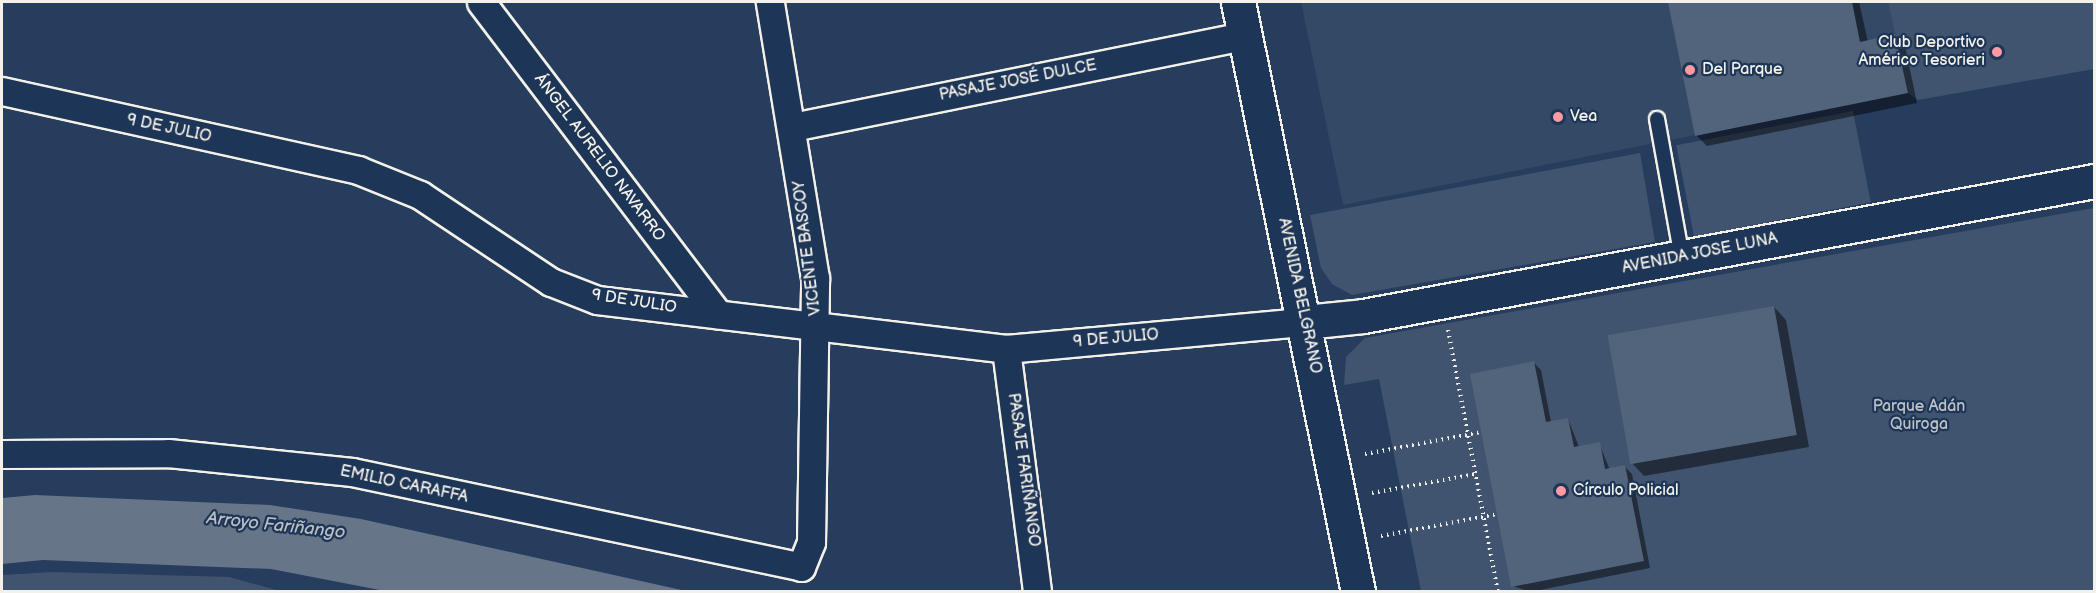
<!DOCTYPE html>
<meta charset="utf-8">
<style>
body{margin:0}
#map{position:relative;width:2096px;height:593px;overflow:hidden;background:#263d5d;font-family:"Balsamiq Sans",sans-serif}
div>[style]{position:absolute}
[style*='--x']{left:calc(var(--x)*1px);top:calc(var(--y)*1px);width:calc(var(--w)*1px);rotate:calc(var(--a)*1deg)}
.built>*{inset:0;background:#334966}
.green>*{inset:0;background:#40546f;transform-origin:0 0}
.water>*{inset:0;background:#677588}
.shadow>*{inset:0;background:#0007}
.building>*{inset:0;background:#52647b;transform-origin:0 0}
.path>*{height:4px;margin-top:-2px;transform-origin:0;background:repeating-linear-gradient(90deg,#f4f1e8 0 1.5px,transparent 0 6px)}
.roads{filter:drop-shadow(2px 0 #f4f1e8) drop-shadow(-2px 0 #f4f1e8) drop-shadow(0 2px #f4f1e8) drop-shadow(0 -2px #f4f1e8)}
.lane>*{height:14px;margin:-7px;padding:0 7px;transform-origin:7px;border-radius:7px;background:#1d3557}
.street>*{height:27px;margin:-13.5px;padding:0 13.5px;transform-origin:13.5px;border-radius:13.5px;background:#1d3557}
.secondary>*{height:33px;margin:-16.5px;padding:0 16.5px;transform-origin:16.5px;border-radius:16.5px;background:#1d3557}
.primary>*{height:33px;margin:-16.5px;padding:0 16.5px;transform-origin:16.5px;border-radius:16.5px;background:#1d3557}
.dots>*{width:16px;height:16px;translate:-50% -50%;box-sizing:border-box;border:3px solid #1d3557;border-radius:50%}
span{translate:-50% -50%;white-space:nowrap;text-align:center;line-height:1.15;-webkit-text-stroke:4.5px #1d3557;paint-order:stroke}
.poi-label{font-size:16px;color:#f4f1e8}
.right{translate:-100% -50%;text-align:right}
.left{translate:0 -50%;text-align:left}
.street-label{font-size:16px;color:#f4f1e8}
.park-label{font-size:16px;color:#bec2c4}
.water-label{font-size:18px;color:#bcbfc2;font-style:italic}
.frame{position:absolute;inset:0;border:3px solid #f4f1e8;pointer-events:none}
</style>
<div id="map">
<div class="built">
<div style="clip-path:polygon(1301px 2px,1888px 2px,1908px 93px,1343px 205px)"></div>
</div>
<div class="green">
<div style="clip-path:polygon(1888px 2px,2094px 2px,2094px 69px,1918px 100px,1908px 93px)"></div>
<div style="left:1853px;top:111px;width:93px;height:180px;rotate:79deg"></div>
<div style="clip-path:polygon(1640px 153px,1655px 242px,1352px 295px,1332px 284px,1321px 268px,1310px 215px)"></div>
<div style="clip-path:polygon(2094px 208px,2094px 591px,1421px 591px,1379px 379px,1344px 385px,1346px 357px,1365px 338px)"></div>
<div style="clip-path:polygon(52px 572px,229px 577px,280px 591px,2px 591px,2px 575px)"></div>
</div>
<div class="water">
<div style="clip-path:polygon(35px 495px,270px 505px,361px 519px,686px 591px,390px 592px,271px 569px,43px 560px,2px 564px,2px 498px)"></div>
</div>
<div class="shadow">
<div style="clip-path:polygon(1669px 2px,1859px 2px,1868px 42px,1895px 36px,1905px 46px,1917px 103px,1707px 146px,1697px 136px)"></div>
<div style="clip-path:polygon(1774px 307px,1786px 320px,1809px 447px,1644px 476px,1632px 463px)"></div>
<div style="clip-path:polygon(1534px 363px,1541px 370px,1551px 422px,1568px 419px,1579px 447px,1599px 443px,1610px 470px,1625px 467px,1632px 474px,1650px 568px,1530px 592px,1513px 586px)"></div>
</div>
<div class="building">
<div style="clip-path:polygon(1668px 2px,1852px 2px,1860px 42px,1895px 34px,1908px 93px,1695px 136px)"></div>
<div style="left:1774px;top:306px;width:131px;height:169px;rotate:80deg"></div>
<div style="clip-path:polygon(1534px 361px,1546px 422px,1568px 418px,1574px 447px,1600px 442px,1605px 469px,1625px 465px,1644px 561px,1511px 587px,1470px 374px)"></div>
</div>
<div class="path">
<div style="--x:1448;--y:330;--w:267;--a:79.2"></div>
<div style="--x:1365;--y:454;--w:118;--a:-10.7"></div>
<div style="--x:1372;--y:493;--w:106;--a:-10.4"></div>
<div style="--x:1381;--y:536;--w:118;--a:-10.7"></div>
</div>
<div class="roads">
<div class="lane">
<div style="--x:1657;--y:119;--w:141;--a:79.8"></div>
</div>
<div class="street">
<div style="--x:481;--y:2;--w:392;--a:52.8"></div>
<div style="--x:2;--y:91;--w:365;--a:12.5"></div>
<div style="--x:358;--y:170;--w:67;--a:22"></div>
<div style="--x:420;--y:195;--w:157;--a:33.6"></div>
<div style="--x:551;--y:282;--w:49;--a:21.4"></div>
<div style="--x:597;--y:300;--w:412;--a:6.8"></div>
<div style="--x:1006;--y:349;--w:300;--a:-5.2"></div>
<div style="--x:792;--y:127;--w:462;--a:-11.4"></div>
<div style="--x:1006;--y:349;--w:245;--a:82.7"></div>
<div style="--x:2;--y:454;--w:166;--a:-0.3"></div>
<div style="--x:168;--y:453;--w:185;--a:5.9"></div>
<div style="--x:352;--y:472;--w:459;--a:11.9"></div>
<div style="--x:801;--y:567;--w:27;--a:-68"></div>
<div style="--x:811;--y:542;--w:264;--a:-89.1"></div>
<div style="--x:815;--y:278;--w:280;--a:-99.3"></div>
</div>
<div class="secondary">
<div style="--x:1305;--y:322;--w:58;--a:-5.9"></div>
<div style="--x:1363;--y:316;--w:743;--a:-10.46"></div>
</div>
<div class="primary">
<div style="--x:1238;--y:2;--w:602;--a:78.5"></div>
</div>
</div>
<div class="dots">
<div style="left:1997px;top:52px;background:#ff9aa2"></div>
<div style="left:1690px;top:70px;background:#ff9aa2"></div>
<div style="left:1558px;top:117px;background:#ff9aa2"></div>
<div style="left:1561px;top:491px;background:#ff9aa2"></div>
</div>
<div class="poi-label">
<span class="right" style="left:1985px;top:52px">Club Deportivo<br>Américo Tesorieri</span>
<span class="left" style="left:1702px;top:70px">Del Parque</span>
<span class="left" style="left:1570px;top:117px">Vea</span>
<span class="left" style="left:1573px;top:491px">Círculo Policial</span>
</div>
<div class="street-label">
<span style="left:1018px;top:81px;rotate:-11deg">PASAJE JOSÉ DULCE</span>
<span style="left:169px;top:129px;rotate:12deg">9 DE JULIO</span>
<span style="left:599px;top:158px;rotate:53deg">ÁNGEL AURELIO NAVARRO</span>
<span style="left:808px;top:248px;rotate:-97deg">VICENTE BASCOY</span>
<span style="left:1700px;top:254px;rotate:-11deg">AVENIDA JOSE LUNA</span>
<span style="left:1299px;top:296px;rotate:78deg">AVENIDA BELGRANO</span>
<span style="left:634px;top:302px;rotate:9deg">9 DE JULIO</span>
<span style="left:1116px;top:339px;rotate:-5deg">9 DE JULIO</span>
<span style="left:1023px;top:470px;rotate:82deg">PASAJE FARIÑANGO</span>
<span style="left:404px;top:485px;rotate:12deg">EMILIO CARAFFA</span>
</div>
<div class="park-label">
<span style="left:1919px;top:416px">Parque Adán<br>Quiroga</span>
</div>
<div class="water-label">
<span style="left:276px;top:526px;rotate:6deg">Arroyo Fariñango</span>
</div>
<div class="frame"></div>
</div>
